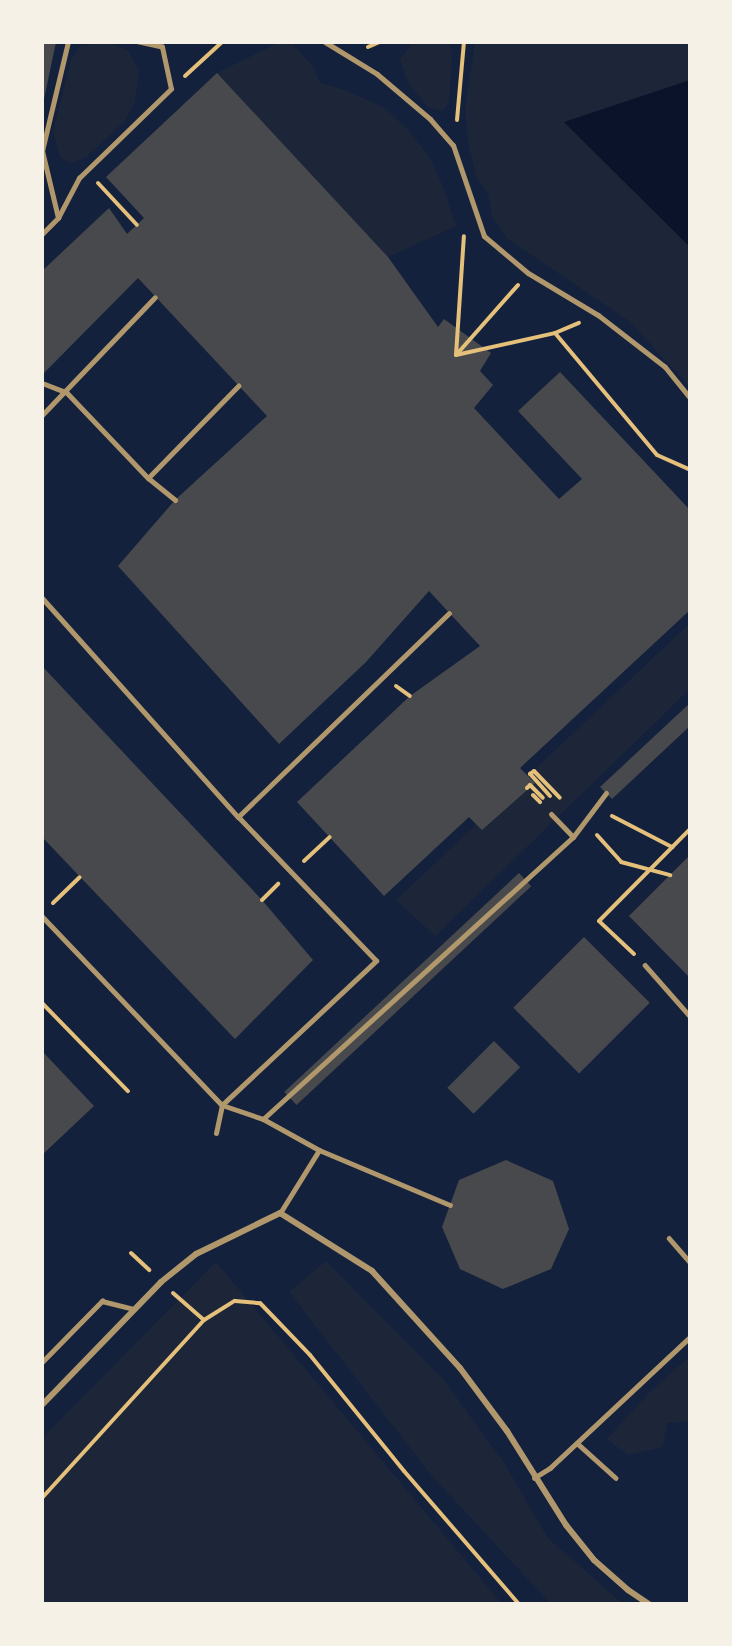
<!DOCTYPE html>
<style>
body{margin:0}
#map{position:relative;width:732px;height:1646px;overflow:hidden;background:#14213d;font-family:Ubuntu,sans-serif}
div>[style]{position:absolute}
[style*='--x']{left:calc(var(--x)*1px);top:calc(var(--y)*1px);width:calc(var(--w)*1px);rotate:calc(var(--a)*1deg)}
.green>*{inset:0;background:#1d2539}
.water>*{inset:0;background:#0b132b}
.building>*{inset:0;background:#48494c;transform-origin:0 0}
.path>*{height:4px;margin:-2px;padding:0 2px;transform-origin:2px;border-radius:2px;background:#e5c07b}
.service>*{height:4.5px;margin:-2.25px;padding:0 2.25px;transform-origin:2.25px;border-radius:2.25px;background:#b1986c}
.pedestrian>*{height:5px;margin:-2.5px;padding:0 2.5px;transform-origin:2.5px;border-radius:2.5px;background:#b1986c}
.minor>*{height:6px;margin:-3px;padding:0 3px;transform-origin:3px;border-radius:3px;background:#b1986c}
span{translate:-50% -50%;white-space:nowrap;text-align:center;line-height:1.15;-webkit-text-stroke:6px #f6f1e7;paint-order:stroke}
.frame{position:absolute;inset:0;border:44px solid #f6f1e7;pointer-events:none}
</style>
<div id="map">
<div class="green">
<div style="clip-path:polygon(105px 42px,128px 50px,139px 71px,135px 102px,125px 121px,85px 158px,70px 163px,60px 157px,53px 131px,71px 60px,80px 46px)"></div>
<div style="clip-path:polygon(280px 42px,291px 42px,313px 67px,320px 83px,345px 90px,385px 108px,407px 129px,431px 159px,444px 189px,456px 226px,388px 257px,217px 73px)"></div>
<div style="clip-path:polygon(413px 42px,448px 42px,450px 46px,452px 54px,449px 101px,443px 111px,429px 108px,408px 83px,400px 59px)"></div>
<div style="clip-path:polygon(475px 42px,690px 42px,690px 80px,564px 122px,690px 247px,690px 387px,629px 321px,508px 239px,492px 216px,488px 193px,476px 177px,468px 142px,465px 108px)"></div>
<div style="clip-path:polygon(690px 623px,690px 689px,435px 936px,396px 900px)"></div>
<div style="clip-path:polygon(326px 1261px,443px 1379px,504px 1463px,548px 1538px,623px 1604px,551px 1604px,432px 1476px,289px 1292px)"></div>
<div style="clip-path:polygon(216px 1262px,502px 1604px,42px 1604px,42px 1438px)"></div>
<div style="clip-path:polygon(690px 1356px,690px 1421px,667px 1423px,663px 1447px,628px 1455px,607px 1439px,650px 1392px)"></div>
</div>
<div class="water">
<div style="clip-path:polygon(690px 80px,690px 247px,564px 122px)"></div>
</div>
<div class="building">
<div style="clip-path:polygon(42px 42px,56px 42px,43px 104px,42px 104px)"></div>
<div style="clip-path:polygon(217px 73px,388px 257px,438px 327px,444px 319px,491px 353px,480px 371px,493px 385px,474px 408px,559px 499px,582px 479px,518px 411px,560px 372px,690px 510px,690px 610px,520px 768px,535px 783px,482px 830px,469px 817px,384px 896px,297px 802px,410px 696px,480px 646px,429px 591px,366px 662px,279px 744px,118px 566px,175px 500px,267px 416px,138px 278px,42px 375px,42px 271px,109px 208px,127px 234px,144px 218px,106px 177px)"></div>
<div style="clip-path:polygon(42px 666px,262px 900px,313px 960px,235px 1039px,42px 837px)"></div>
<div style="clip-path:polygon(690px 703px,690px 726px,612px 799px,600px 787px)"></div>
<div style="clip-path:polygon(690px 855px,690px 978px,629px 916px)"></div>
<div style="left:519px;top:873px;width:18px;height:321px;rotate:47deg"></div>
<div style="left:584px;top:937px;width:93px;height:100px;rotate:45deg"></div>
<div style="left:494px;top:1041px;width:37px;height:66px;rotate:45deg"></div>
<div style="clip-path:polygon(42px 1051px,94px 1106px,42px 1155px)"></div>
<div style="clip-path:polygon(506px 1160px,553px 1181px,569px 1229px,551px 1269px,503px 1289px,460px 1269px,442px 1227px,459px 1180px)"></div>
</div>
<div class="path">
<div style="--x:368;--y:47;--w:12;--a:-24"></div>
<div style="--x:185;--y:76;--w:50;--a:-42.6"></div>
<div style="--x:457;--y:120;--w:78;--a:-84.9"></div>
<div style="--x:98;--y:183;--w:57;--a:47.1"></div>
<div style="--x:555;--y:333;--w:26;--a:-23"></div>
<div style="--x:457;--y:354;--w:92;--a:-48.5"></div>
<div style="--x:456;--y:355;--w:101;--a:-12.5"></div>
<div style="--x:555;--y:333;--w:159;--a:50.1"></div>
<div style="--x:657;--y:455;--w:36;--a:24"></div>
<div style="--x:456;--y:355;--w:119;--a:-86.2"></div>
<div style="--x:396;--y:686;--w:17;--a:36"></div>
<div style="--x:527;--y:788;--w:4;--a:-45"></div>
<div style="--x:530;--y:785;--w:18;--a:45"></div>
<div style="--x:533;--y:795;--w:10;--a:45"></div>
<div style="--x:550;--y:796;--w:30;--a:-132"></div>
<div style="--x:530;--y:774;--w:5;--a:-37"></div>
<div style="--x:534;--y:771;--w:37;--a:46"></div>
<div style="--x:612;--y:816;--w:68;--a:27.3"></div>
<div style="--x:597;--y:835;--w:36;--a:48"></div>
<div style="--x:621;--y:862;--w:51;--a:14.9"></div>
<div style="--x:304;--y:861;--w:35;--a:-43"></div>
<div style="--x:262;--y:900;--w:23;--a:-45"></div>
<div style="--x:53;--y:903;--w:37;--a:-44"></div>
<div style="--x:634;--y:954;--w:48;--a:-136.7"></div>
<div style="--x:599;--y:921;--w:129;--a:-45.3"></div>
<div style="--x:42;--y:1003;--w:123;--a:45.7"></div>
<div style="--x:131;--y:1253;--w:25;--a:43"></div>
<div style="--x:173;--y:1293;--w:41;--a:41.1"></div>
<div style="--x:42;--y:1498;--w:241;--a:-47.7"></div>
<div style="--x:204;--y:1320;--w:36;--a:-32"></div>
<div style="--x:235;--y:1301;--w:25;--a:5"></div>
<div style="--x:260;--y:1303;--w:72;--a:46.1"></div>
<div style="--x:310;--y:1355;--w:149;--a:51"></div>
<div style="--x:404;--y:1471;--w:176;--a:49.2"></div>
</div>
<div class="service">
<div style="--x:58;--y:218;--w:69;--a:-103.4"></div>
<div style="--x:42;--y:151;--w:112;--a:-76.6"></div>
<div style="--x:42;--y:234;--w:23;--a:-45"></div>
<div style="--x:58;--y:218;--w:45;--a:-62.3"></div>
<div style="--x:79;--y:178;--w:128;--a:-44.1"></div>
<div style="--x:171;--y:89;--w:43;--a:-102.1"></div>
<div style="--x:162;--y:47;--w:24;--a:-168"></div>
<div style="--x:148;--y:478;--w:129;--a:-45.6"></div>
<div style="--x:42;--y:916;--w:261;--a:46.4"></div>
<div style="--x:222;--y:1105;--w:211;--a:-43.1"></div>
<div style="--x:376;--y:961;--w:199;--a:-133.8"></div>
<div style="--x:238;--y:817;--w:293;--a:-44"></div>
<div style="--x:645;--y:965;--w:68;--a:48.6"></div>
<div style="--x:669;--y:1238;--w:32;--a:49"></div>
<div style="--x:42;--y:1362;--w:86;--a:-45.5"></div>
<div style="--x:102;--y:1301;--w:32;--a:14"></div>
<div style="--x:577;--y:1443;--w:52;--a:41.9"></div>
<div style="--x:534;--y:1478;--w:19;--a:-32"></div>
<div style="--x:550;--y:1468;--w:192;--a:-43.1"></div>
</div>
<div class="pedestrian">
<div style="--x:325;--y:42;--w:61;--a:31.6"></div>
<div style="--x:377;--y:74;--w:70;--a:40.3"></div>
<div style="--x:430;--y:119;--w:35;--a:49"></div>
<div style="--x:453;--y:145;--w:96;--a:71.2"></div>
<div style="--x:484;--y:236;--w:57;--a:40.1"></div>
<div style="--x:528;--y:273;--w:82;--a:31"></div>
<div style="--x:598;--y:315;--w:85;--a:37.8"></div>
<div style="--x:665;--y:367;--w:40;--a:51"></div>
<div style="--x:42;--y:383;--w:26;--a:21"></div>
<div style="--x:66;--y:392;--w:119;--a:46.4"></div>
<div style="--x:148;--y:478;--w:35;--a:39"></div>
<div style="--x:42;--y:415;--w:163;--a:-46.2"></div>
<div style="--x:42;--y:598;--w:294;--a:48.2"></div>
<div style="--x:551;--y:814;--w:32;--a:46"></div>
<div style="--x:216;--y:1133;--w:29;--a:-78"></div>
<div style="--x:222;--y:1105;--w:43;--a:18.9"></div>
<div style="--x:319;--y:1150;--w:142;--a:22.8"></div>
<div style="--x:280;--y:1213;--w:74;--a:-58.2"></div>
<div style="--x:319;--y:1150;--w:64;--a:-151"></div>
<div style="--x:263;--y:1119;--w:419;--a:-42.3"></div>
<div style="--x:573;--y:837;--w:55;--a:-53.1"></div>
</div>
<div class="minor">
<div style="--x:42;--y:1405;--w:171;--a:-45.9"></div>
<div style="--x:161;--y:1282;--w:45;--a:-38.7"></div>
<div style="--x:196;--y:1254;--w:93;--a:-26"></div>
<div style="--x:280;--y:1213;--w:109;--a:32.2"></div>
<div style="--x:372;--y:1271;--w:131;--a:47.8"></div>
<div style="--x:460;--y:1368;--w:79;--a:53.3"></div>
<div style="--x:507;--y:1431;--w:111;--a:57.9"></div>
<div style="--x:566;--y:1525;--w:45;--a:51.3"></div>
<div style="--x:594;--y:1560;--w:45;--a:41.4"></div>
<div style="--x:628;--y:1590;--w:25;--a:34"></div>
</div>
<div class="frame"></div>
</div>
